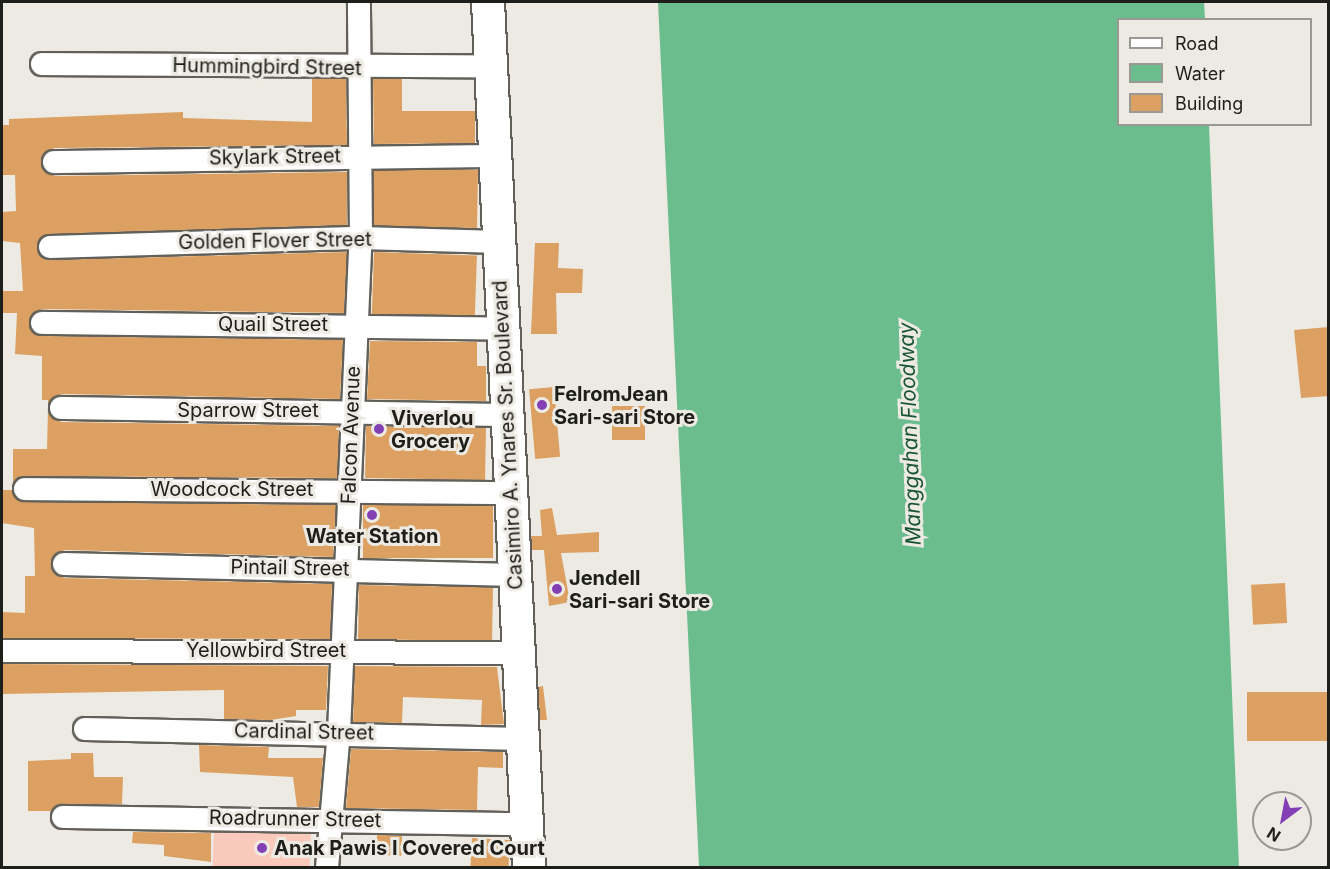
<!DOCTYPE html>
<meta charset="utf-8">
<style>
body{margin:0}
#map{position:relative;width:1330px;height:869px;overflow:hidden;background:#eceae2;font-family:Inter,sans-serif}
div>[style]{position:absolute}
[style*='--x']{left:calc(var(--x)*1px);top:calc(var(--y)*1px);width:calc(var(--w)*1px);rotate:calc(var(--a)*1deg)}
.green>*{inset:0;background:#f9cabc;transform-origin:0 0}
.water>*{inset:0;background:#6cbd8e}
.building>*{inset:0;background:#dca162;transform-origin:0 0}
.roads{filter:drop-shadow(2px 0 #626059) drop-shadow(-2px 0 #626059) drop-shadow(0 2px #626059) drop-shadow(0 -2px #626059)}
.minor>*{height:22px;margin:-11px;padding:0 11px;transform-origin:11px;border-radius:11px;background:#fff}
.secondary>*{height:32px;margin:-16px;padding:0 16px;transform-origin:16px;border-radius:16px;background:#fff}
.dots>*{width:16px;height:16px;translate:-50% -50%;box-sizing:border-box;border:3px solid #eceae2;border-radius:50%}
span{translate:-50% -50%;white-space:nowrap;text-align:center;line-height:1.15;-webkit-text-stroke:6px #eceae2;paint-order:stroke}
.street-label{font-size:20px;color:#1e1e1b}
.poi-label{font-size:20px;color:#1e1e1b;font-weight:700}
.left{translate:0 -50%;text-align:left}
.water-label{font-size:21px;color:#185536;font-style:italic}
.frame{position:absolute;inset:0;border:3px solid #1e1e1b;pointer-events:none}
.legend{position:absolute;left:1117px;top:18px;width:195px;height:108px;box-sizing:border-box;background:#eceae2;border:2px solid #9a9892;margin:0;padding:8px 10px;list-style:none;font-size:18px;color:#1e1e1b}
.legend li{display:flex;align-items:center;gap:12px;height:30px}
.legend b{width:30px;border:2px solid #9a9892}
.north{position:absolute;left:1252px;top:791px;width:60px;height:60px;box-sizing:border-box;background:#eceae2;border:2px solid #9a9892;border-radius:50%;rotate:212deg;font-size:16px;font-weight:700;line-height:24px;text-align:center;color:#1e1e1b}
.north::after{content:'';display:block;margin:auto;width:21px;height:27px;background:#8340b4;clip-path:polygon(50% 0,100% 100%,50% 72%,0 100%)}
</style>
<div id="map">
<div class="green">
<div style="left:214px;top:826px;width:97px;height:42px;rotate:2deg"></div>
</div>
<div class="water">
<div style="clip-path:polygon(658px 2px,1204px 2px,1205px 19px,1118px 20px,1118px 124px,1209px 125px,1239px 867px,699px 867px)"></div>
</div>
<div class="building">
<div style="clip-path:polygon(312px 79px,346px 79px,347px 145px,54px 148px,41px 163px,54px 176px,347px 172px,347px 225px,50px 234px,37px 248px,50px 260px,347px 252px,344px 313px,42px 309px,29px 323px,42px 336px,343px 340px,340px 399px,61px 394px,48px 407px,48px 400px,42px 400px,42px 356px,15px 354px,17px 313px,2px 313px,2px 291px,23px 291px,20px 243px,2px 241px,2px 212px,16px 211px,15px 175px,2px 175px,2px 125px,9px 125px,9px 119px,183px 112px,183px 118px,312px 122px)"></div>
<div style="clip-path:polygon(373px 79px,402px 79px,402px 111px,475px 111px,475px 143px,374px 144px)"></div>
<div style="left:478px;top:170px;width:58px;height:104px;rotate:91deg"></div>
<div style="clip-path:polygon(535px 243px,559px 243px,558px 268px,583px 269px,582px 293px,556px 293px,557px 334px,531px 334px)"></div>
<div style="left:374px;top:252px;width:103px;height:62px;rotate:2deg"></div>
<div style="clip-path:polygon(1329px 327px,1329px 396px,1301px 398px,1294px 330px)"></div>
<div style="clip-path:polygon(370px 341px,477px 342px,477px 366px,486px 366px,486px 401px,367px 399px)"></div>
<div style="left:554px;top:387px;width:70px;height:25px;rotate:85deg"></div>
<div style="left:612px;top:406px;width:33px;height:34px"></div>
<div style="clip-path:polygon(48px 409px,61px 422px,339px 426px,337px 478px,25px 476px,13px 484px,13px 449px,47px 449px)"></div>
<div style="left:366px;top:426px;width:120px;height:52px;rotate:1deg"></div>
<div style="clip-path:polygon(2px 490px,12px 490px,25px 502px,336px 505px,333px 557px,64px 550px,51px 563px,64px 578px,332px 584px,330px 639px,2px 638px,2px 612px,25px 613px,25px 576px,35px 576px,34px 528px,2px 523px)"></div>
<div style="left:363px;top:505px;width:130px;height:53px"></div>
<div style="clip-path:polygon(552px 508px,557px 535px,599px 532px,599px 552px,561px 553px,570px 602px,549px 606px,544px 550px,532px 550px,531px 536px,542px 536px,540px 510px)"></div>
<div style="left:1285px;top:583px;width:40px;height:34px;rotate:87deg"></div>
<div style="left:359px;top:585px;width:134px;height:54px;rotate:1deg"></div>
<div style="clip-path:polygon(2px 664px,328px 666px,326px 710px,296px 710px,296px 716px,271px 720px,224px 719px,224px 690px,2px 694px)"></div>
<div style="clip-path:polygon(355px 666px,497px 667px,504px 724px,481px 725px,482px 700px,403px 697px,402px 723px,353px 722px)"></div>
<div style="clip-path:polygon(543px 686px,547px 720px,540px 720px,538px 687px)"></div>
<div style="left:1329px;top:692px;width:49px;height:82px;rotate:90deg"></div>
<div style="clip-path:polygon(199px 745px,269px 747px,268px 758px,323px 758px,319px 807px,297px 807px,293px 777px,200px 772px)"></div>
<div style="clip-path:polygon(351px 749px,503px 752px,503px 768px,478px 767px,477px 810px,346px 808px)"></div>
<div style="clip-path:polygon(71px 753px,93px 753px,94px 777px,123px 777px,122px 804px,63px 804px,51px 811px,28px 811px,28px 761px,71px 759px)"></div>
<div style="clip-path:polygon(133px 832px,211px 833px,211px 862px,164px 856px,164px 845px,132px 843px)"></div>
<div style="left:377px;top:835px;width:25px;height:20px;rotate:2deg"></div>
<div style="left:472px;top:838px;width:38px;height:29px;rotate:3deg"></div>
</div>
<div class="roads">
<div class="minor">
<div style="--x:42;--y:64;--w:449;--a:0.3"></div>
<div style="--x:54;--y:162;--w:441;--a:-0.8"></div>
<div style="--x:50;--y:247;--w:311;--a:-1.7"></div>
<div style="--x:361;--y:238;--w:139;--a:1.6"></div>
<div style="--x:42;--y:323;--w:461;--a:0.7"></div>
<div style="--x:61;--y:408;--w:447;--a:0.9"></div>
<div style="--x:25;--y:489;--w:486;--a:0.5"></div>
<div style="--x:64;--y:564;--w:451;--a:1.4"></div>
<div style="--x:2;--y:651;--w:517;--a:0.22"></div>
<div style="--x:85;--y:729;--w:437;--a:1.3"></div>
<div style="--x:63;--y:817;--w:464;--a:0.9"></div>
<div style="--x:327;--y:868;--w:137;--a:-85"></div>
<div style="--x:339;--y:732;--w:494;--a:-87.5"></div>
<div style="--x:361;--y:238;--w:236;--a:-90.5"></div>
</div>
<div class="secondary">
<div style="--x:488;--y:2;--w:867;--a:87.29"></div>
</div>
</div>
<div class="dots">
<div style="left:542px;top:405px;background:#8340b4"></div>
<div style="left:379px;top:429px;background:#8340b4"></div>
<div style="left:372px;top:515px;background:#8340b4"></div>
<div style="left:557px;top:589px;background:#8340b4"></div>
<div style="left:262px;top:848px;background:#8340b4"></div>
</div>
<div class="street-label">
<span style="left:267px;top:67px;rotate:1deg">Hummingbird Street</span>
<span style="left:275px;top:157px;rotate:-1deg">Skylark Street</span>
<span style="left:275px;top:241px;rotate:-1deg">Golden Flover Street</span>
<span style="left:273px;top:324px">Quail Street</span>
<span style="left:248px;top:410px">Sparrow Street</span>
<span style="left:351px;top:435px;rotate:-88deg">Falcon Avenue</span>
<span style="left:508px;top:435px;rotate:-93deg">Casimiro A. Ynares Sr. Boulevard</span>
<span style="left:232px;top:489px">Woodcock Street</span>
<span style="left:290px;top:568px;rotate:1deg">Pintail Street</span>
<span style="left:266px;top:650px">Yellowbird Street</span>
<span style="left:304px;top:732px;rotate:1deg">Cardinal Street</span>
<span style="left:295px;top:819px;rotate:1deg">Roadrunner Street</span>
</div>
<div class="poi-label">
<span class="left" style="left:554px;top:406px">FelromJean<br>Sari-sari Store</span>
<span class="left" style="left:391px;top:430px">Viverlou<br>Grocery</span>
<span style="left:372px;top:536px">Water Station</span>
<span class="left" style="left:569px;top:590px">Jendell<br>Sari-sari Store</span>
<span class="left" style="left:274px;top:848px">Anak Pawis Ⅰ Covered Court</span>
</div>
<div class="water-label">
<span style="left:910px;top:434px;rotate:-92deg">Manggahan Floodway</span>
</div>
<div class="frame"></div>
<ul class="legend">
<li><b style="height:8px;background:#fff"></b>Road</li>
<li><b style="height:16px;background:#6cbd8e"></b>Water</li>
<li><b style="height:16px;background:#dca162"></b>Building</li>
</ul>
<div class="north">N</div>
</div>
